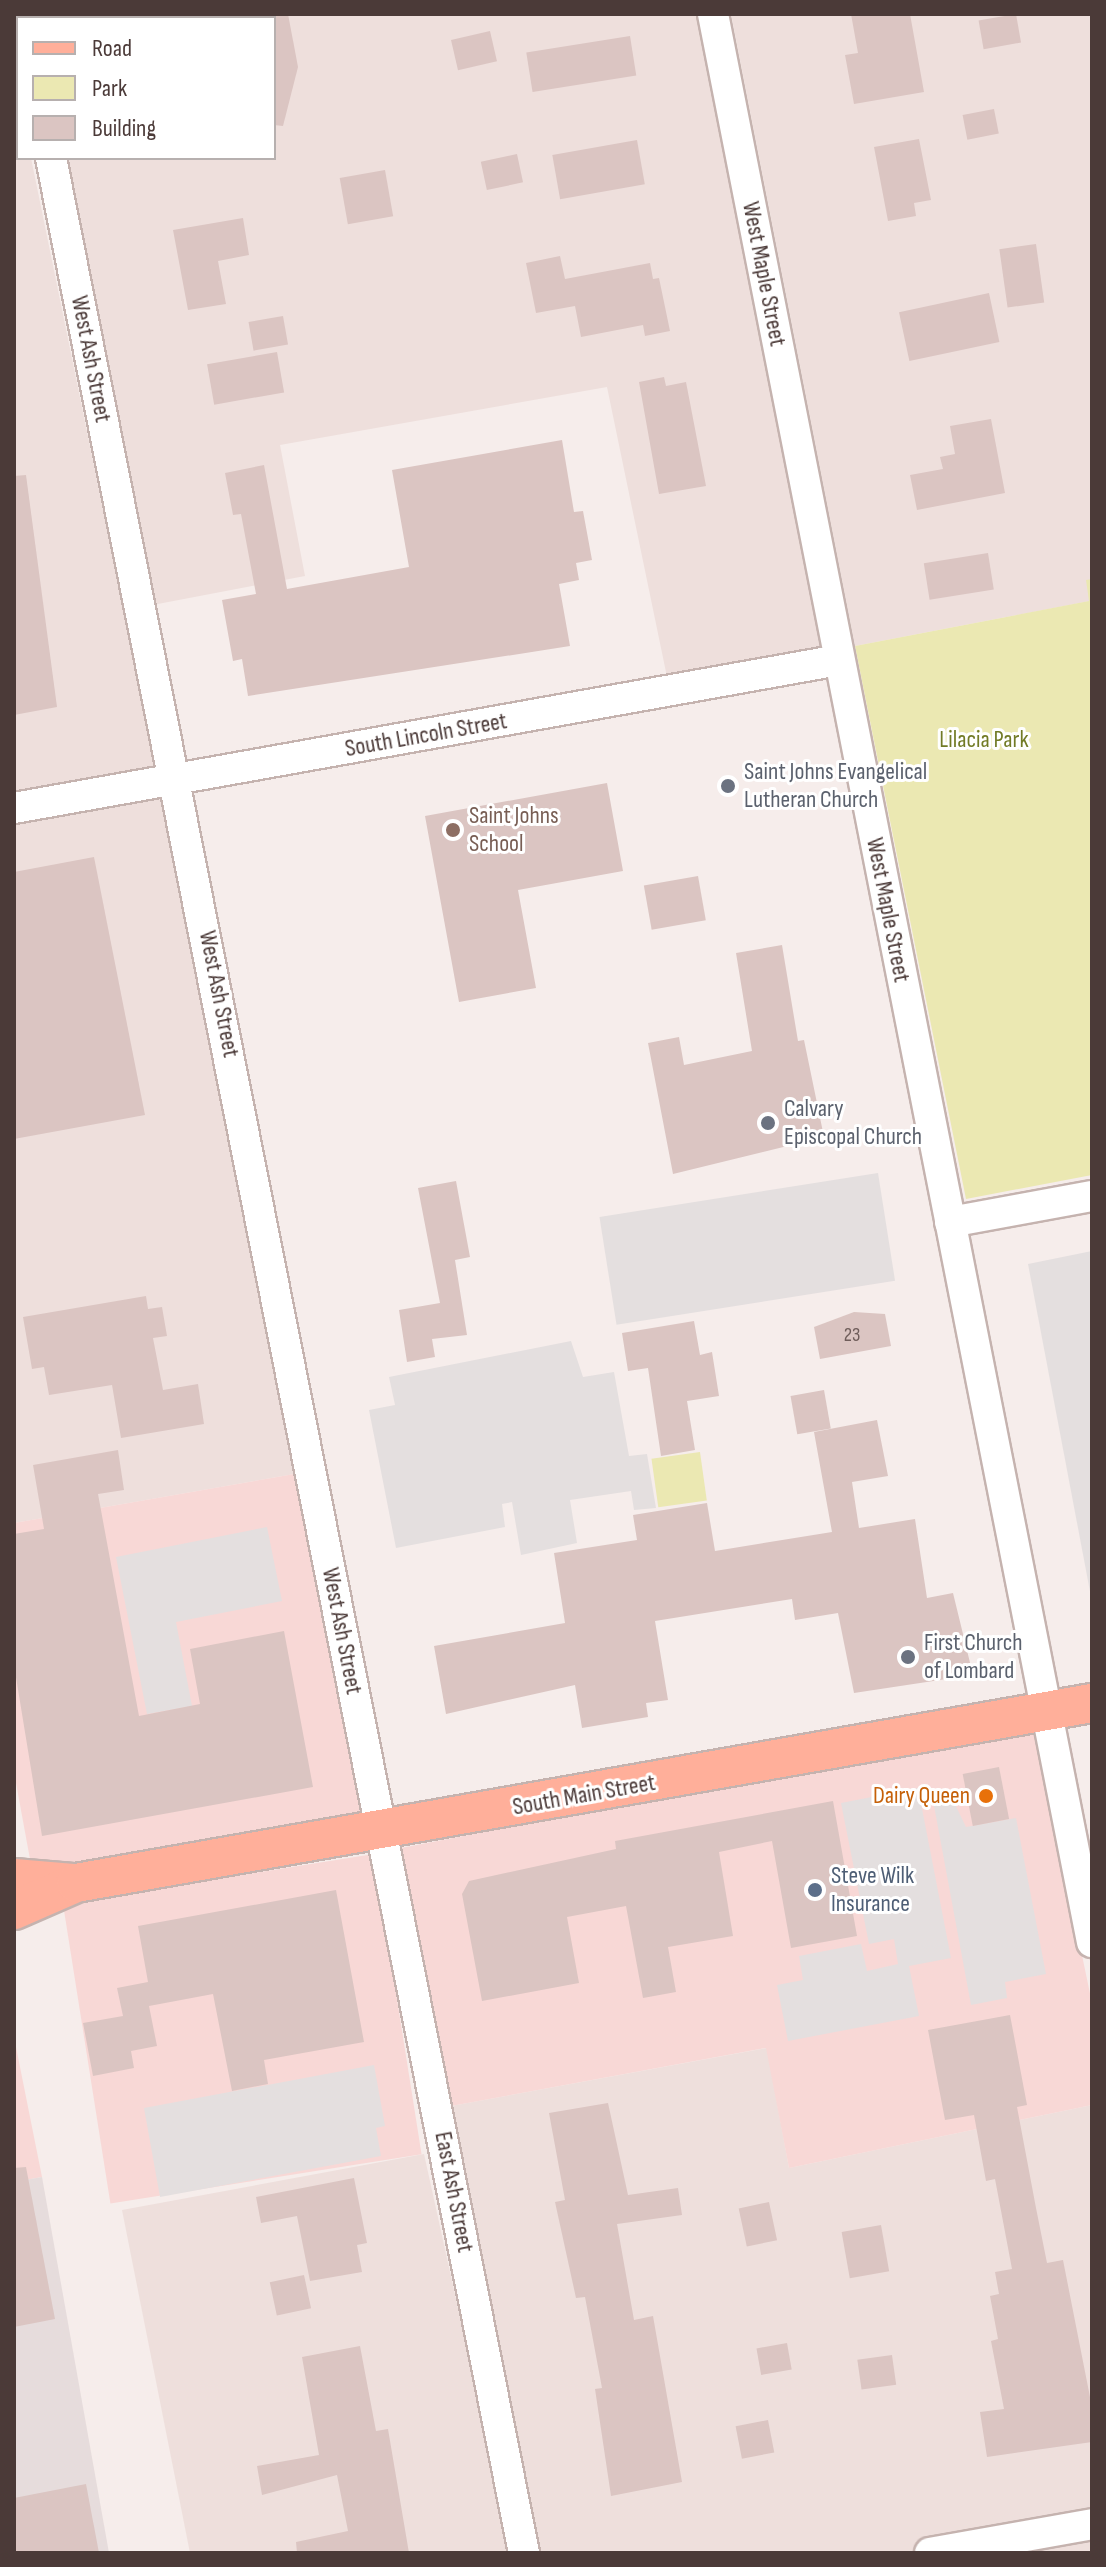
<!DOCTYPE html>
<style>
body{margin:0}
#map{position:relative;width:1106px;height:2567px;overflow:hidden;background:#f6edeb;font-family:"Sofia Sans Condensed",sans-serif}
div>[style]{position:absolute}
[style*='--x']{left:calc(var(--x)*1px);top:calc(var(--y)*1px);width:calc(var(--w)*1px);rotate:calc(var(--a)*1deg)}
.residential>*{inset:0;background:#eedfdc}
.commercial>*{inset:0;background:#f8d8d6;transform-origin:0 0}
.industrial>*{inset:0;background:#e6dcdc}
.green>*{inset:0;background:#ebe8b2;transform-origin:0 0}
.parking>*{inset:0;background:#e4dfdf;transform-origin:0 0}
.building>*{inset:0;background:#dbc5c2;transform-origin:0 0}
.roads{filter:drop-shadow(2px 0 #c5b3af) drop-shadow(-2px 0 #c5b3af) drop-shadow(0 2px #c5b3af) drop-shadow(0 -2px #c5b3af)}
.minor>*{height:30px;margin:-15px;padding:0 15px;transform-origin:15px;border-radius:15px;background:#fff}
.major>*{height:38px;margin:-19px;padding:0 19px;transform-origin:19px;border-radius:19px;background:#ffaf9a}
.dots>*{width:22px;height:22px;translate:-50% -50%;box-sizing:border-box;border:4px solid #fff;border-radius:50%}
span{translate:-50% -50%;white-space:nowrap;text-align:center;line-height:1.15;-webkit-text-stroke:6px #fff;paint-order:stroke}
.number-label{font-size:20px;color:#6f5d5a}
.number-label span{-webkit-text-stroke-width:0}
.street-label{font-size:24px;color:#4b3a38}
.park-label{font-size:24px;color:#727b26}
.worship-label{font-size:24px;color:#5b616d}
.left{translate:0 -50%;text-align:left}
.education-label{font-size:24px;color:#785e54}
.food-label{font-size:24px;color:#c56008}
.right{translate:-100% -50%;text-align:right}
.service-label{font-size:24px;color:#4e5e75}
.frame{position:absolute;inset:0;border:16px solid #4b3a38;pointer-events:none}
.legend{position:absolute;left:16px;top:16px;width:260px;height:144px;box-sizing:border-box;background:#fff;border:2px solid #b7b0af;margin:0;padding:10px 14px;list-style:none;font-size:24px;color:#4b3a38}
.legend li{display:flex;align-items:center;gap:16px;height:40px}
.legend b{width:40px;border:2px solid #b7b0af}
</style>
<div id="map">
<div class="residential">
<div style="clip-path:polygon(26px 14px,702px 14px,826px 648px,667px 677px,607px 387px,280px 445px,305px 576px,142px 607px,54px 158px,274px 158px,274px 18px)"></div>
<div style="clip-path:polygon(731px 14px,1092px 14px,1090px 601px,855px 646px)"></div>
<div style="clip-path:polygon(14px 76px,18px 158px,31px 158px,300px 1473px,14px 1523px)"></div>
<div style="clip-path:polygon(767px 2048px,789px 2168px,1092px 2105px,1092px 2553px,540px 2553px,451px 2106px)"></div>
<div style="clip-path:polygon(424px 2154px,512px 2553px,190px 2553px,122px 2210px)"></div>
</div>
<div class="commercial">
<div style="clip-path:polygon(300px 1473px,366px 1819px,34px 1881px,14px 1772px,14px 1523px)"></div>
<div style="clip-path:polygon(1034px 1726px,1092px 2003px,1092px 2105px,789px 2168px,766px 2048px,451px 2106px,401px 1848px)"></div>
<div style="left:374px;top:1854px;width:304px;height:315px;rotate:81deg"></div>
<div style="clip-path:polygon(14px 2037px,42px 2177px,14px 2182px)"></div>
</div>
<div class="industrial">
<div style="clip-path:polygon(42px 2177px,109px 2553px,14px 2553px,14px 2182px)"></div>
</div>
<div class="green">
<div style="clip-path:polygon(1092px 579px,1092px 1175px,966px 1199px,855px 646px,1089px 601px,1086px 580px)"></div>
<div style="left:700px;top:1452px;width:49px;height:49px;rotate:82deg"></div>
</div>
<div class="parking">
<div style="left:878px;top:1173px;width:109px;height:282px;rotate:81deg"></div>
<div style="clip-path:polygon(1092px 1251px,1092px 1602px,1028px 1264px)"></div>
<div style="clip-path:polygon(571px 1341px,583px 1377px,614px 1372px,629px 1456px,647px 1454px,656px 1508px,634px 1510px,631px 1491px,570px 1500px,577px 1543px,521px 1555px,512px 1502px,502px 1504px,505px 1527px,396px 1548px,369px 1410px,395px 1405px,389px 1377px)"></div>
<div style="clip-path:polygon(267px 1527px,282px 1601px,176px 1622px,192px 1706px,147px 1714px,116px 1557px)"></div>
<div style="clip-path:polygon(918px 1788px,951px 1958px,909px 1966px,919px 2016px,788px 2041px,777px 1985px,803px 1980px,799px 1956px,861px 1944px,867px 1971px,898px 1964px,894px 1939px,869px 1944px,841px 1803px)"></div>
<div style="clip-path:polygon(949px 1792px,966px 1827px,1016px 1818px,1046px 1974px,1005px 1982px,1007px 1998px,971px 2005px,932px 1795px)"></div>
<div style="clip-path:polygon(374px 2065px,385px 2126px,376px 2128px,381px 2156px,160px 2197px,144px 2108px)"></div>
</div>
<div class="building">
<div style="clip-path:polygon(274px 14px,288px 14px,298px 67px,283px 126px,274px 125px)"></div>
<div style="clip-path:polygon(851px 14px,910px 14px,924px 92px,854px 104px,845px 55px,858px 53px)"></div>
<div style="left:1016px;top:14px;width:29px;height:38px;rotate:80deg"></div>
<div style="left:490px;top:31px;width:31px;height:40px;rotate:77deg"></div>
<div style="left:630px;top:36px;width:40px;height:105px;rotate:81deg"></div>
<div style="left:994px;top:109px;width:25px;height:32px;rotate:79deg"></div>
<div style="clip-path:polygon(919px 139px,931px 200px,914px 203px,916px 216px,888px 221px,874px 147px)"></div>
<div style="left:637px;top:140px;width:45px;height:86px;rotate:80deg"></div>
<div style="left:517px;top:154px;width:29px;height:37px;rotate:78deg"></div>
<div style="left:385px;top:170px;width:47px;height:46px;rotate:80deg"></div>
<div style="clip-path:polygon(243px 218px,249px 255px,218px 261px,226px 304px,188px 310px,173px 230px)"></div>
<div style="left:1036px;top:244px;width:59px;height:37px;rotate:82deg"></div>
<div style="clip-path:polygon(560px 256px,565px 279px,650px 263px,653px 279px,659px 278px,670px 331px,645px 336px,643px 325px,581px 337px,575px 306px,536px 313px,526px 263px)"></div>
<div style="left:989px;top:293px;width:50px;height:92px;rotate:78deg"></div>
<div style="left:283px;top:316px;width:29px;height:35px;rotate:80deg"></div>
<div style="left:277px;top:352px;width:41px;height:71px;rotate:80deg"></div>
<div style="clip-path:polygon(664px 377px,666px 386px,686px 382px,706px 486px,659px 494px,639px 382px)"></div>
<div style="clip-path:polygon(991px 419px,1005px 493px,917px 510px,910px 475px,943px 469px,940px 457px,955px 454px,950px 426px)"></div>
<div style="clip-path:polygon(562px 440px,574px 512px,583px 511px,592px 560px,576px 563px,579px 580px,559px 584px,570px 646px,248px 696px,242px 659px,233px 661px,222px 600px,256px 594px,241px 514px,233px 515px,225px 473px,264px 465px,287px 589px,409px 567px,392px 470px)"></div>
<div style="clip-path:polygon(26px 475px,57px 707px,14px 715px,14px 476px)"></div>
<div style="left:988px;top:553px;width:37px;height:65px;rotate:81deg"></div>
<div style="clip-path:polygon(607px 783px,623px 871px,518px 890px,536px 988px,459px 1002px,425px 816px)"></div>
<div style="clip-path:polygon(94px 857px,145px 1115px,14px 1139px,14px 872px)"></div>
<div style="left:698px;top:876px;width:45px;height:55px;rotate:80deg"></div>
<div style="clip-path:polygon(782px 945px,798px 1041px,804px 1040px,824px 1137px,673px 1174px,648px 1043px,679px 1037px,684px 1065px,752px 1051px,736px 953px)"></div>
<div style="clip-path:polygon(456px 1181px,470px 1257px,455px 1260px,467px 1335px,432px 1339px,435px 1357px,407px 1362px,399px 1310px,440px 1303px,418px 1188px)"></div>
<div style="clip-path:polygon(146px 1296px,148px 1309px,162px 1307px,167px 1336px,153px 1338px,163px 1390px,198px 1384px,204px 1424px,121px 1438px,112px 1385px,49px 1395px,44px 1367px,32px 1369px,23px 1317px)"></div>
<div style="clip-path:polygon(854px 1312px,885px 1314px,891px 1346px,820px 1359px,814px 1327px)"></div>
<div style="clip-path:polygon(694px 1321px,700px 1355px,712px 1352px,719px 1396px,687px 1401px,695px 1450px,661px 1456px,648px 1368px,628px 1371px,622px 1333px)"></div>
<div style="left:824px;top:1390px;width:39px;height:34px;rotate:80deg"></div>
<div style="clip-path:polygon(877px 1420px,888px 1476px,852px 1482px,859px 1528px,915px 1519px,927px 1598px,953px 1593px,973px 1675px,854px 1693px,838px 1613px,795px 1620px,792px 1599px,655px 1621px,668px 1700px,646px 1703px,648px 1717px,582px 1728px,575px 1685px,446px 1714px,434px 1646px,565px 1623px,554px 1553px,637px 1540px,633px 1515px,707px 1503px,715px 1551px,832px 1532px,814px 1432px)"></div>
<div style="clip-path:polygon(118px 1450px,124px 1490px,98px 1494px,139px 1716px,200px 1704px,190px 1649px,284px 1631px,313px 1787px,42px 1836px,14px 1665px,14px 1534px,44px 1529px,33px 1465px)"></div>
<div style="left:999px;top:1767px;width:53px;height:37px;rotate:79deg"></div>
<div style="clip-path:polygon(833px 1801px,857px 1936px,791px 1948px,772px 1841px,719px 1852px,733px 1936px,668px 1947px,676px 1992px,643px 1998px,626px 1906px,567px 1917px,579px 1983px,482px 2001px,462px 1894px,469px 1881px,616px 1849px,615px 1841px)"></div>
<div style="clip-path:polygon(336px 1890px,364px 2042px,264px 2060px,268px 2084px,232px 2091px,213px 1994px,149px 2006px,157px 2046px,131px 2051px,134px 2068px,93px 2076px,83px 2023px,123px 2016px,117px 1988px,148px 1982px,138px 1926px)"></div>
<div style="clip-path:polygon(1010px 2015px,1027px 2105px,1017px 2107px,1036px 2208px,1047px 2263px,1063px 2260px,1090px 2397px,1092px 2442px,987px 2457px,980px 2412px,1004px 2409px,991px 2341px,998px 2339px,990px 2296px,999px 2294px,995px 2272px,1012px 2269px,995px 2179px,986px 2181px,974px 2115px,945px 2120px,928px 2030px)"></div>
<div style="clip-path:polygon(608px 2103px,628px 2195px,678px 2188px,682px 2215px,617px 2224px,634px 2320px,653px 2316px,682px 2482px,611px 2496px,595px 2389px,602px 2388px,585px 2297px,576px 2298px,555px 2202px,565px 2200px,549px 2113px)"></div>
<div style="clip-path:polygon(26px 2167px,55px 2319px,14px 2327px,14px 2168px)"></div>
<div style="clip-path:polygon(354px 2178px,367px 2243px,357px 2245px,362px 2272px,310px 2281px,297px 2216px,261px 2223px,256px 2197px)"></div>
<div style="left:769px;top:2202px;width:39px;height:31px;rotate:78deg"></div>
<div style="left:881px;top:2225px;width:47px;height:40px;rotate:80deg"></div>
<div style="left:304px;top:2275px;width:34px;height:35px;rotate:78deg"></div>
<div style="left:787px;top:2343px;width:27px;height:31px;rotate:80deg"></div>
<div style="clip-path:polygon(360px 2346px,376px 2431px,388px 2429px,409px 2553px,297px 2553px,296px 2542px,348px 2531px,337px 2475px,262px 2495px,257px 2466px,319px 2455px,302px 2357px)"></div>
<div style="left:892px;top:2355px;width:30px;height:35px;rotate:82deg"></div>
<div style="left:768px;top:2420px;width:33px;height:33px;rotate:79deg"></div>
<div style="clip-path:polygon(86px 2484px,99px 2553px,14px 2553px,14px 2498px)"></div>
</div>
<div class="roads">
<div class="minor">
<div style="--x:22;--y:14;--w:4;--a:76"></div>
<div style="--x:713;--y:14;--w:1965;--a:78.88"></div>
<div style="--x:51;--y:158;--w:2441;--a:78.83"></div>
<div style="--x:14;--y:808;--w:838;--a:-10.17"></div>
<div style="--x:950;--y:1222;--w:144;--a:-10.4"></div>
<div style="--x:930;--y:2553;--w:165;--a:-10.1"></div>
</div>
<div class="major">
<div style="--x:14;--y:1878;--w:59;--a:4.8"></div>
<div style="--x:14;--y:1910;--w:68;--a:-23.5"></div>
<div style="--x:76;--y:1883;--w:1032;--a:-10.05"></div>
</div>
</div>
<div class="dots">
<div style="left:728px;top:786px;background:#6b7280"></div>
<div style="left:453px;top:830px;background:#8d6e63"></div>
<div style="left:768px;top:1123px;background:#6b7280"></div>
<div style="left:908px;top:1657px;background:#6b7280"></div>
<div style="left:986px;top:1796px;background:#e8710a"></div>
<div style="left:815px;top:1890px;background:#5c6f8a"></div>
</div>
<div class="number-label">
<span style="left:852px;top:1335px">23</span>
</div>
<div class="street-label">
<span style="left:764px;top:274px;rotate:79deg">West Maple Street</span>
<span style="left:91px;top:359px;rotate:79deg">West Ash Street</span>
<span style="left:426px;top:735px;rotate:-10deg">South Lincoln Street</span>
<span style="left:888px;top:910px;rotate:79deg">West Maple Street</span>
<span style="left:219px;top:994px;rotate:79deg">West Ash Street</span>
<span style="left:342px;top:1631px;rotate:79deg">West Ash Street</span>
<span style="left:584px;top:1795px;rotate:-10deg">South Main Street</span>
<span style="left:454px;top:2192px;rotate:79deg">East Ash Street</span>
</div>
<div class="park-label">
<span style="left:984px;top:740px">Lilacia Park</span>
</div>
<div class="worship-label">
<span class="left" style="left:744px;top:786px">Saint Johns Evangelical<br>Lutheran Church</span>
<span class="left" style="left:784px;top:1123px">Calvary<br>Episcopal Church</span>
<span class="left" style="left:924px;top:1657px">First Church<br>of Lombard</span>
</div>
<div class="education-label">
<span class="left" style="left:469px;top:830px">Saint Johns<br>School</span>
</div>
<div class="food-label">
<span class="right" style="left:970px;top:1796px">Dairy Queen</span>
</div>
<div class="service-label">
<span class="left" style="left:831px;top:1890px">Steve Wilk<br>Insurance</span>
</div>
<div class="frame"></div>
<ul class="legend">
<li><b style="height:10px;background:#ffaf9a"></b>Road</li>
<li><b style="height:22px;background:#ebe8b2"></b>Park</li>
<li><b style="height:22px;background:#dbc5c2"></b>Building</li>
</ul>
</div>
